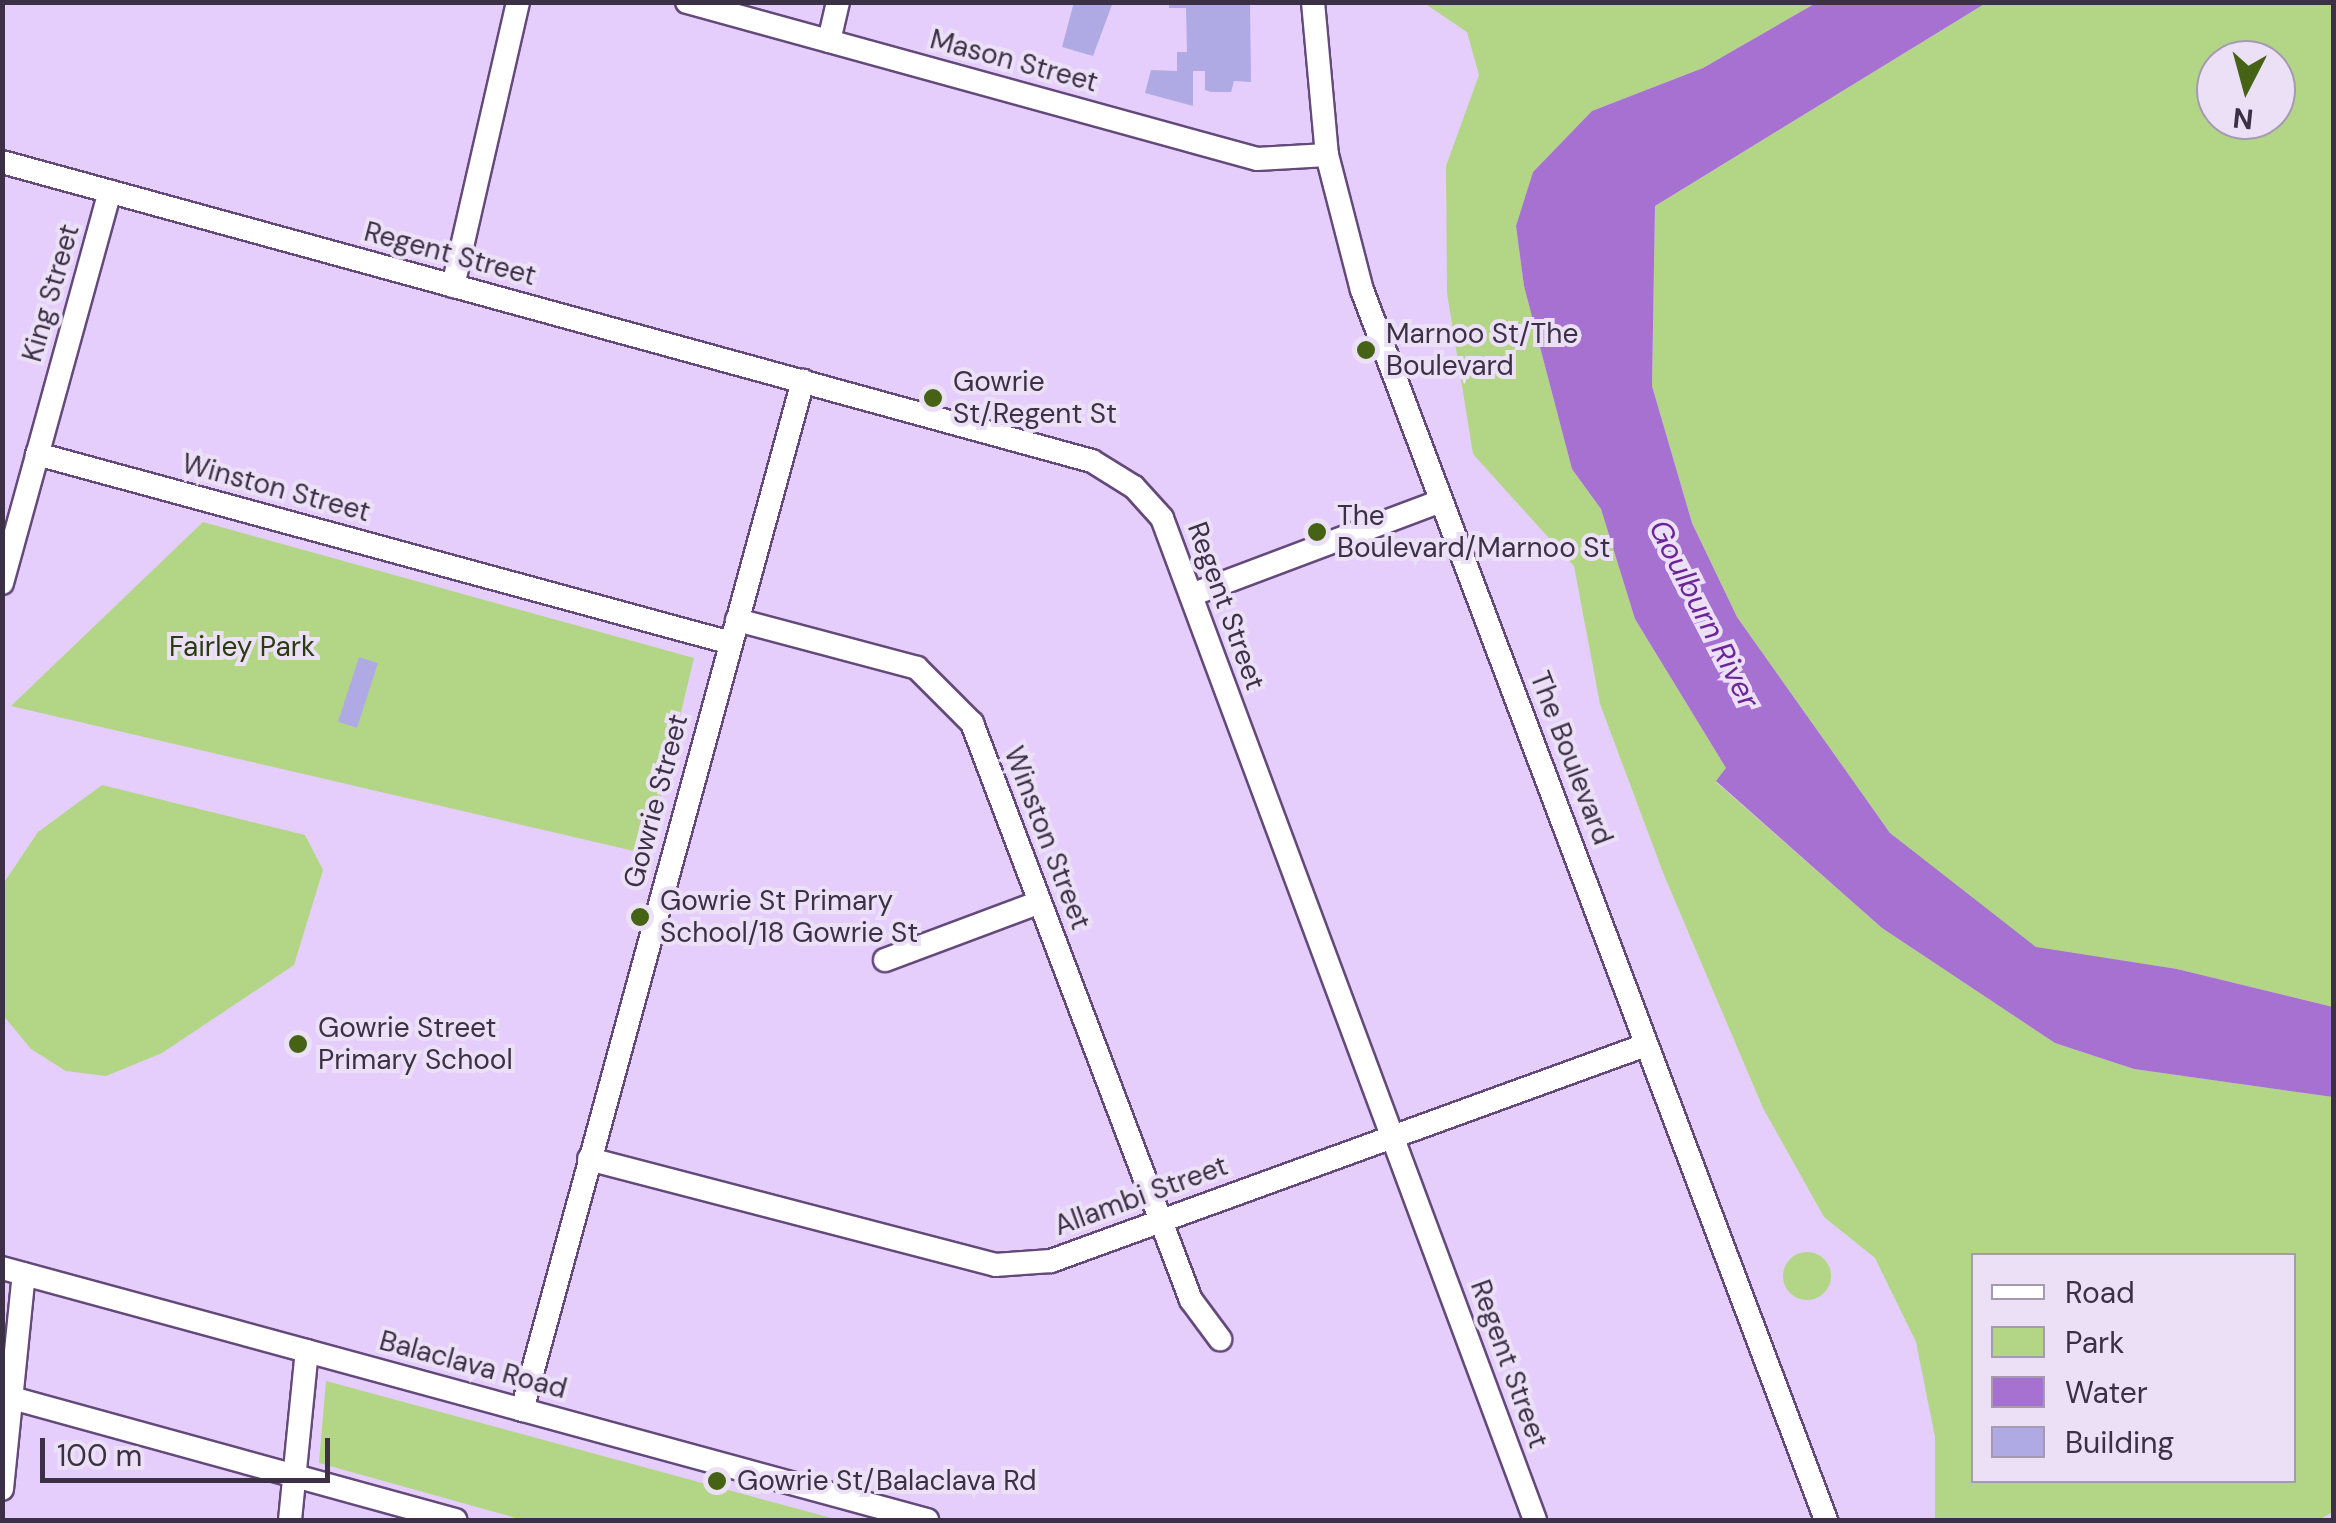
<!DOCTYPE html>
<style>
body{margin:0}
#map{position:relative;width:2336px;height:1523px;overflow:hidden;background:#e5cefb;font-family:"DM Sans",sans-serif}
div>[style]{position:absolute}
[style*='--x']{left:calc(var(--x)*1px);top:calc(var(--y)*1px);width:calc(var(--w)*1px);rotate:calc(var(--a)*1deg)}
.green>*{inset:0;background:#b2d686}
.round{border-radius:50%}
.water>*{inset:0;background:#a671d1}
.building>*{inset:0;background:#b0aae4;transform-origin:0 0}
.roads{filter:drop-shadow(2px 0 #644a7a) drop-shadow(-2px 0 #644a7a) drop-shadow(0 2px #644a7a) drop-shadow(0 -2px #644a7a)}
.minor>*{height:22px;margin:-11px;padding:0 11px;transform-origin:11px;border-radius:11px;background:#fff}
.dots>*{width:28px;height:28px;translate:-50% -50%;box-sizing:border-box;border:5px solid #ece0f7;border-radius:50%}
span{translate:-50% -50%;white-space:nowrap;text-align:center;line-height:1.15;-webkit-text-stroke:8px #ece0f7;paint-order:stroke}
.street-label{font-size:28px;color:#3c3046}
.poi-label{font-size:28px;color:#3c3046}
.left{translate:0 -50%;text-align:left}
.park-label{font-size:28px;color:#293b0f}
.water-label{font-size:30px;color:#6b2598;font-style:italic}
.frame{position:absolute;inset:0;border:5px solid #3c3046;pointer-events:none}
.legend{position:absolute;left:1971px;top:1253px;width:325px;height:230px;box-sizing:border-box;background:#ece0f7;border:2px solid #a69ab0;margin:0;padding:12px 18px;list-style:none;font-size:30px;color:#3c3046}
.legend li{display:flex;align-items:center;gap:20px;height:50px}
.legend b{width:50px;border:2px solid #a69ab0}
.north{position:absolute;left:2196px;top:40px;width:100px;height:100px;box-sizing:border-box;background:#ece0f7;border:2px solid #a69ab0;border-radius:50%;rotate:186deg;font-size:28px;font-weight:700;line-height:40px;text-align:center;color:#3c3046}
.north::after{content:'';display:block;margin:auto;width:35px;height:45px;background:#456215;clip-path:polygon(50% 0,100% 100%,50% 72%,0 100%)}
.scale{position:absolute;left:40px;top:1438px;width:290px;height:45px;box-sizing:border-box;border:5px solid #3c3046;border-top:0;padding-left:12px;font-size:30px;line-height:35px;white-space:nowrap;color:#3c3046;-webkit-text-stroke:8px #ece0f7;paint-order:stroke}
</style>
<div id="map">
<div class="green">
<div style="clip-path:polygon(evenodd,1424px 3px,1816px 3px,1703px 68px,1592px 111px,1533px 172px,1516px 227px,1524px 286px,1572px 469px,1601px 509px,1635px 619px,1726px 768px,1716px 782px,1882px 928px,2055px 1043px,2134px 1069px,2333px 1097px,2334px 1511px,2319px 1520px,1935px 1520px,1935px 1437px,1916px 1342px,1875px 1258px,1824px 1217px,1763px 1108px,1664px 875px,1600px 704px,1574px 566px,1473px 454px,1447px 293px,1446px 166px,1479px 75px,1467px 32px,1424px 3px,1974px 1256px,2294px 1256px,2294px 1480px,1974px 1480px,1974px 1256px)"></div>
<div style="clip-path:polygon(evenodd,1986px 3px,2333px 3px,2333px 1007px,2177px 969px,2036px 948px,1973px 903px,1890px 833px,1737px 617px,1692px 523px,1652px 386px,1655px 206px,1986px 3px,2216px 60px,2276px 60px,2276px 120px,2216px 120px,2216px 60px)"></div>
<div style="clip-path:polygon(203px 522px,694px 658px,647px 854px,11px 706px)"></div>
<div style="clip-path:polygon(102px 785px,305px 835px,323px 870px,294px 965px,162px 1053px,106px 1076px,66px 1071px,31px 1049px,2px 1014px,3px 884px,38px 832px)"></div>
<div class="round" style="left:1783px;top:1252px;width:48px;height:48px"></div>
<div style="clip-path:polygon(326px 1381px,839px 1520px,523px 1520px,319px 1463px)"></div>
</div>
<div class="water">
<div style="clip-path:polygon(1816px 3px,1986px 3px,1655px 206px,1652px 386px,1692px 523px,1737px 617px,1890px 833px,2036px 947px,2177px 969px,2333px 1007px,2333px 1097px,2134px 1069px,2055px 1043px,1882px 928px,1716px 781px,1726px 768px,1635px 619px,1601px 509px,1572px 469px,1524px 286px,1516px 226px,1533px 172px,1592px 111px,1703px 68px)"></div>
</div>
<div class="building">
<div style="clip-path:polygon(1074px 2px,1113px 2px,1093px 56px,1062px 47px)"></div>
<div style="clip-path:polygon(1169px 2px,1250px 2px,1251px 82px,1234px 81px,1231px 92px,1211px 92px,1205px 90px,1205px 71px,1193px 71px,1193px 106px,1145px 93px,1151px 70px,1177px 71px,1177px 52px,1187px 52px,1186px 8px,1169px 8px)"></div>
<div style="left:359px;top:657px;width:20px;height:68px;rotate:18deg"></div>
</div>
<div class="roads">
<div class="minor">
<div style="--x:687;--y:2;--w:591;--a:15.4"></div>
<div style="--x:1257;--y:159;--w:70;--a:-3.3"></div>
<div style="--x:1313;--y:2;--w:154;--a:84.8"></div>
<div style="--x:1327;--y:155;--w:139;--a:75.5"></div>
<div style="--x:1362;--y:290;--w:1315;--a:69.33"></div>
<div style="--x:829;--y:41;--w:40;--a:-77"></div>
<div style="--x:2;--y:162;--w:1130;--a:15.34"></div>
<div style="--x:1092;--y:461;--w:49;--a:31.8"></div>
<div style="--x:1134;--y:487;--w:42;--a:47.9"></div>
<div style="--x:1162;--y:518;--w:1069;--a:69.58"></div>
<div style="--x:453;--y:286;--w:291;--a:-77.1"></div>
<div style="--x:37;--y:454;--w:719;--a:15.23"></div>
<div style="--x:2;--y:583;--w:406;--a:-74.6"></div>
<div style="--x:1191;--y:595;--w:267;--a:-20.6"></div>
<div style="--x:737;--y:620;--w:186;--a:14.9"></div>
<div style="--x:917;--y:668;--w:78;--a:45"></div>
<div style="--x:972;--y:723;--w:617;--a:69.22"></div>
<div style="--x:1191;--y:1300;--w:49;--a:53.4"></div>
<div style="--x:885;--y:960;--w:165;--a:-20.5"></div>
<div style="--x:589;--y:1159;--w:420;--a:14.6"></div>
<div style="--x:995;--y:1265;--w:56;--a:-4.1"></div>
<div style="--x:1051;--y:1261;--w:630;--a:-19.96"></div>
<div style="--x:2;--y:1268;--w:959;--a:15.24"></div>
<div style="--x:12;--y:1398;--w:460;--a:15.4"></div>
<div style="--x:522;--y:1410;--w:1067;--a:-74.73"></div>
<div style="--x:2;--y:1489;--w:216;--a:-84.2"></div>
<div style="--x:290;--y:1520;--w:170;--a:-84.3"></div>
</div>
</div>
<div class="dots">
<div style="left:1366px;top:350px;background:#456215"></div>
<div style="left:933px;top:398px;background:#456215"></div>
<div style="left:1317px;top:532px;background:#456215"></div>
<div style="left:640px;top:917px;background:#456215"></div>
<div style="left:298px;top:1044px;background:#456215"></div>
<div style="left:717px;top:1481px;background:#456215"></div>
</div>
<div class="street-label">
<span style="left:1014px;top:61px;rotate:15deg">Mason Street</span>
<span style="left:450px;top:254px;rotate:15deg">Regent Street</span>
<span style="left:51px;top:293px;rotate:-74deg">King Street</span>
<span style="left:276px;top:488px;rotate:15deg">Winston Street</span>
<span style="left:1226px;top:606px;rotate:70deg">Regent Street</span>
<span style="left:1571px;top:758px;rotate:69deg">The Boulevard</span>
<span style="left:656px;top:801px;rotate:-75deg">Gowrie Street</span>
<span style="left:1047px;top:838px;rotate:69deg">Winston Street</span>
<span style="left:1141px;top:1196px;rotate:-20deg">Allambi Street</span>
<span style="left:1509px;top:1364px;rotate:70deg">Regent Street</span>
<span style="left:473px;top:1365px;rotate:15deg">Balaclava Road</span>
</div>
<div class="poi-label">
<span class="left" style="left:1386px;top:350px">Marnoo St/The<br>Boulevard</span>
<span class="left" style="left:953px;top:398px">Gowrie<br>St/Regent St</span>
<span class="left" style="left:1337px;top:532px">The<br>Boulevard/Marnoo St</span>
<span class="left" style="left:660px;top:917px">Gowrie St Primary<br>School/18 Gowrie St</span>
<span class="left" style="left:318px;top:1044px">Gowrie Street<br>Primary School</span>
<span class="left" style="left:737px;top:1481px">Gowrie St/Balaclava Rd</span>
</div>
<div class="park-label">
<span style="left:242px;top:647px">Fairley Park</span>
</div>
<div class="water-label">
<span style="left:1704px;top:614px;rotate:63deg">Goulburn River</span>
</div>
<div class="frame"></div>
<ul class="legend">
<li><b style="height:12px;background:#fff"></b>Road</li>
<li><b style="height:28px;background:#b2d686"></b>Park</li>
<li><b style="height:28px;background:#a671d1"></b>Water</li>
<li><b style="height:28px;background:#b0aae4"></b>Building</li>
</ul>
<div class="north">N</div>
<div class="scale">100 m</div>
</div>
